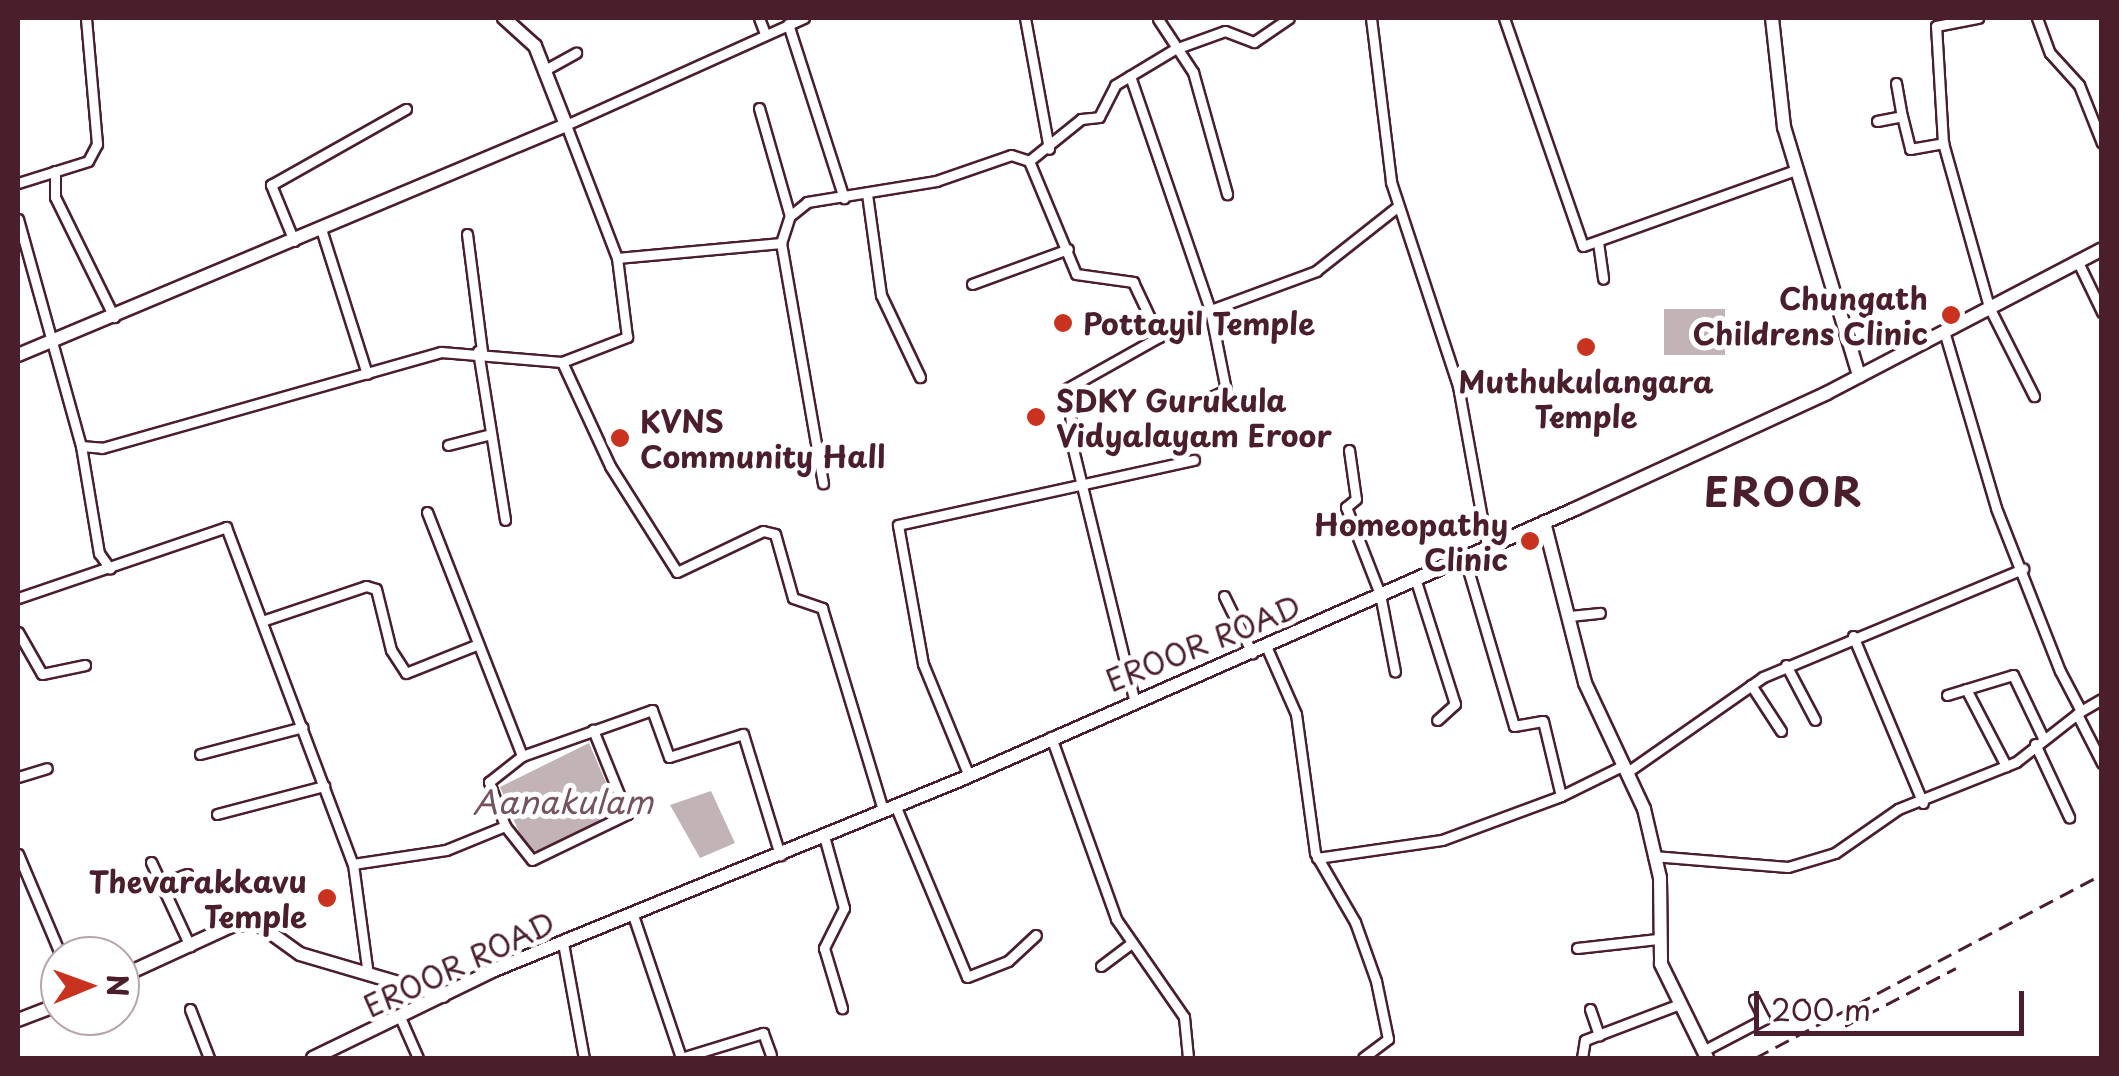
<!DOCTYPE html>
<style>
body{margin:0}
#map{position:relative;width:2119px;height:1076px;overflow:hidden;background:#fff;font-family:"Playpen Sans",sans-serif}
div>[style]{position:absolute}
[style*='--x']{left:calc(var(--x)*1px);top:calc(var(--y)*1px);width:calc(var(--w)*1px);rotate:calc(var(--a)*1deg)}
.water>*{inset:0;background:#c1b3b6;transform-origin:0 0}
.roads{filter:drop-shadow(2px 0 #4a1f2b) drop-shadow(-2px 0 #4a1f2b) drop-shadow(0 2px #4a1f2b) drop-shadow(0 -2px #4a1f2b)}
.street>*{height:9px;margin:-4.5px;padding:0 4.5px;transform-origin:4.5px;border-radius:4.5px;background:#fff}
.secondary>*{height:12px;margin:-6px;padding:0 6px;transform-origin:6px;border-radius:6px;background:#fff}
.rail>*{height:2.5px;margin-top:-1.25px;transform-origin:0;background:repeating-linear-gradient(90deg,#4a1f2b 0 15px,transparent 0 23px)}
.dots>*{width:28px;height:28px;translate:-50% -50%;box-sizing:border-box;border:5px solid #fff;border-radius:50%}
span{translate:-50% -50%;white-space:nowrap;text-align:center;line-height:1.15;-webkit-text-stroke:10px #fff;paint-order:stroke}
.poi-label{font-size:30px;color:#4a1f2b;font-weight:700}
.right{translate:-100% -50%;text-align:right}
.left{translate:0 -50%;text-align:left}
.street-label{font-size:30px;color:#4a1f2b}
.water-label{font-size:32px;color:#74535c;font-style:italic}
.district-label{font-size:40px;color:#4a1f2b;font-weight:700;letter-spacing:2.5px}
.frame{position:absolute;inset:0;border:20px solid #4a1f2b;pointer-events:none}
.north{position:absolute;left:40px;top:936px;width:100px;height:100px;box-sizing:border-box;background:#fff;border:2px solid #b7a5aa;border-radius:50%;rotate:89deg;font-size:28px;font-weight:700;line-height:40px;text-align:center;color:#4a1f2b}
.north::after{content:'';display:block;margin:auto;width:35px;height:45px;background:#c8321e;clip-path:polygon(50% 0,100% 100%,50% 72%,0 100%)}
.scale{position:absolute;left:1754px;top:991px;width:270px;height:45px;box-sizing:border-box;border:5px solid #4a1f2b;border-top:0;padding-left:12px;font-size:30px;line-height:35px;white-space:nowrap;color:#4a1f2b;-webkit-text-stroke:8px #fff;paint-order:stroke}
</style>
<div id="map">
<div class="water">
<div style="left:1725px;top:309px;width:46px;height:61px;rotate:90deg"></div>
<div style="clip-path:polygon(589px 743px,620px 815px,558px 850px,527px 851px,500px 787px)"></div>
<div style="clip-path:polygon(711px 791px,735px 843px,700px 858px,670px 805px)"></div>
</div>
<div class="roads">
<div class="street">
<div style="--x:759;--y:18;--w:17;--a:69"></div>
<div style="--x:804;--y:18;--w:261;--a:155.8"></div>
<div style="--x:566;--y:125;--w:142;--a:69"></div>
<div style="--x:617;--y:258;--w:165;--a:-5.2"></div>
<div style="--x:781;--y:243;--w:28;--a:-72"></div>
<div style="--x:790;--y:216;--w:22;--a:-39"></div>
<div style="--x:807;--y:202;--w:131;--a:-9.2"></div>
<div style="--x:936;--y:181;--w:79;--a:-19.1"></div>
<div style="--x:1011;--y:155;--w:19;--a:18"></div>
<div style="--x:1029;--y:161;--w:122;--a:67.4"></div>
<div style="--x:1076;--y:274;--w:58;--a:8"></div>
<div style="--x:1133;--y:282;--w:61;--a:64.7"></div>
<div style="--x:1025;--y:18;--w:133;--a:79.6"></div>
<div style="--x:1371;--y:18;--w:165;--a:83"></div>
<div style="--x:1391;--y:182;--w:215;--a:71.8"></div>
<div style="--x:1458;--y:386;--w:163;--a:79.7"></div>
<div style="--x:1504;--y:18;--w:241;--a:70.9"></div>
<div style="--x:1583;--y:246;--w:228;--a:-19.7"></div>
<div style="--x:2037;--y:18;--w:37;--a:70"></div>
<div style="--x:2050;--y:53;--w:43;--a:47.8"></div>
<div style="--x:2079;--y:85;--w:62;--a:68.4"></div>
<div style="--x:1158;--y:19;--w:64;--a:56.6"></div>
<div style="--x:1193;--y:72;--w:127;--a:74.4"></div>
<div style="--x:788;--y:24;--w:183;--a:72.2"></div>
<div style="--x:543;--y:71;--w:38;--a:-29"></div>
<div style="--x:1130;--y:76;--w:247;--a:71.1"></div>
<div style="--x:1210;--y:310;--w:82;--a:78.7"></div>
<div style="--x:1226;--y:390;--w:26;--a:155"></div>
<div style="--x:1896;--y:83;--w:34;--a:80"></div>
<div style="--x:759;--y:108;--w:112;--a:74"></div>
<div style="--x:1877;--y:121;--w:25;--a:-11"></div>
<div style="--x:1902;--y:116;--w:34;--a:76"></div>
<div style="--x:1910;--y:149;--w:34;--a:-10"></div>
<div style="--x:1943;--y:143;--w:170;--a:74.3"></div>
<div style="--x:1989;--y:307;--w:100;--a:63.2"></div>
<div style="--x:1943;--y:143;--w:117;--a:-93.4"></div>
<div style="--x:1936;--y:26;--w:43;--a:-10.8"></div>
<div style="--x:1029;--y:161;--w:67;--a:-38.9"></div>
<div style="--x:1081;--y:119;--w:18;--a:-6"></div>
<div style="--x:1099;--y:117;--w:36;--a:-63"></div>
<div style="--x:1115;--y:85;--w:70;--a:-31"></div>
<div style="--x:1175;--y:49;--w:53;--a:-19.8"></div>
<div style="--x:1225;--y:31;--w:31;--a:21"></div>
<div style="--x:1254;--y:42;--w:42;--a:-34.4"></div>
<div style="--x:55;--y:171;--w:26;--a:90"></div>
<div style="--x:55;--y:197;--w:134;--a:63.8"></div>
<div style="--x:18;--y:183;--w:73;--a:-17.4"></div>
<div style="--x:88;--y:161;--w:19;--a:-62"></div>
<div style="--x:97;--y:144;--w:126;--a:-95"></div>
<div style="--x:867;--y:194;--w:102;--a:82.1"></div>
<div style="--x:881;--y:295;--w:91;--a:64.6"></div>
<div style="--x:18;--y:219;--w:236;--a:74.5"></div>
<div style="--x:81;--y:446;--w:21;--a:5"></div>
<div style="--x:102;--y:448;--w:352;--a:-15.8"></div>
<div style="--x:441;--y:352;--w:121;--a:4.7"></div>
<div style="--x:562;--y:362;--w:70;--a:-21"></div>
<div style="--x:627;--y:337;--w:80;--a:-97.2"></div>
<div style="--x:321;--y:229;--w:152;--a:72.4"></div>
<div style="--x:467;--y:234;--w:118;--a:82.7"></div>
<div style="--x:294;--y:241;--w:61;--a:-112.3"></div>
<div style="--x:271;--y:185;--w:155;--a:-29.4"></div>
<div style="--x:1598;--y:242;--w:37;--a:82"></div>
<div style="--x:781;--y:243;--w:244;--a:80.1"></div>
<div style="--x:2077;--y:260;--w:58;--a:64.3"></div>
<div style="--x:972;--y:284;--w:102;--a:-20"></div>
<div style="--x:1944;--y:331;--w:184;--a:73.6"></div>
<div style="--x:1996;--y:508;--w:175;--a:68.6"></div>
<div style="--x:2060;--y:671;--w:45;--a:62.3"></div>
<div style="--x:2081;--y:711;--w:24;--a:-30"></div>
<div style="--x:478;--y:351;--w:171;--a:80.9"></div>
<div style="--x:562;--y:362;--w:115;--a:65.2"></div>
<div style="--x:610;--y:466;--w:125;--a:57.7"></div>
<div style="--x:677;--y:572;--w:95;--a:-25.5"></div>
<div style="--x:763;--y:531;--w:12;--a:14"></div>
<div style="--x:775;--y:534;--w:66;--a:74.3"></div>
<div style="--x:793;--y:598;--w:31;--a:19"></div>
<div style="--x:822;--y:608;--w:211;--a:73.2"></div>
<div style="--x:448;--y:445;--w:44;--a:-14.3"></div>
<div style="--x:81;--y:446;--w:109;--a:80.5"></div>
<div style="--x:99;--y:553;--w:19;--a:55"></div>
<div style="--x:1349;--y:450;--w:49;--a:81.9"></div>
<div style="--x:1356;--y:499;--w:13;--a:141"></div>
<div style="--x:1346;--y:507;--w:93;--a:68.7"></div>
<div style="--x:1380;--y:594;--w:79;--a:79.1"></div>
<div style="--x:427;--y:512;--w:262;--a:68.7"></div>
<div style="--x:1464;--y:556;--w:177;--a:73.6"></div>
<div style="--x:1514;--y:726;--w:29;--a:-10"></div>
<div style="--x:1543;--y:721;--w:77;--a:76.5"></div>
<div style="--x:1561;--y:796;--w:68;--a:-26.2"></div>
<div style="--x:1415;--y:578;--w:132;--a:72.4"></div>
<div style="--x:1455;--y:704;--w:24;--a:138"></div>
<div style="--x:1224;--y:596;--w:64;--a:63.8"></div>
<div style="--x:18;--y:598;--w:220;--a:-18.8"></div>
<div style="--x:226;--y:527;--w:360;--a:69.4"></div>
<div style="--x:353;--y:864;--w:112;--a:82.3"></div>
<div style="--x:1570;--y:616;--w:30;--a:-6"></div>
<div style="--x:262;--y:621;--w:110;--a:-18.6"></div>
<div style="--x:366;--y:586;--w:10;--a:17"></div>
<div style="--x:376;--y:589;--w:63;--a:76.2"></div>
<div style="--x:391;--y:650;--w:27;--a:57"></div>
<div style="--x:406;--y:673;--w:75;--a:-21.8"></div>
<div style="--x:18;--y:632;--w:48;--a:60.3"></div>
<div style="--x:42;--y:674;--w:44;--a:-11.8"></div>
<div style="--x:1853;--y:636;--w:181;--a:67.3"></div>
<div style="--x:1266;--y:646;--w:74;--a:66.2"></div>
<div style="--x:1296;--y:714;--w:140;--a:82.2"></div>
<div style="--x:1315;--y:853;--w:80;--a:59.9"></div>
<div style="--x:1355;--y:922;--w:63;--a:70.4"></div>
<div style="--x:1376;--y:981;--w:59;--a:78.3"></div>
<div style="--x:1388;--y:1039;--w:31;--a:143"></div>
<div style="--x:1786;--y:665;--w:62;--a:62.2"></div>
<div style="--x:1751;--y:685;--w:55;--a:56.9"></div>
<div style="--x:1966;--y:689;--w:87;--a:62.5"></div>
<div style="--x:1947;--y:695;--w:69;--a:-16.9"></div>
<div style="--x:2013;--y:675;--w:70;--a:64.5"></div>
<div style="--x:1134;--y:699;--w:258;--a:-103.7"></div>
<div style="--x:1073;--y:448;--w:60;--a:-94.8"></div>
<div style="--x:1068;--y:388;--w:151;--a:-29.3"></div>
<div style="--x:1200;--y:314;--w:124;--a:-20.3"></div>
<div style="--x:1316;--y:271;--w:103;--a:-38.3"></div>
<div style="--x:2077;--y:714;--w:55;--a:63"></div>
<div style="--x:1051;--y:737;--w:193;--a:70.3"></div>
<div style="--x:1116;--y:919;--w:119;--a:55.2"></div>
<div style="--x:1184;--y:1017;--w:41;--a:84.4"></div>
<div style="--x:2035;--y:744;--w:81;--a:65"></div>
<div style="--x:200;--y:754;--w:106;--a:-14.7"></div>
<div style="--x:1626;--y:773;--w:167;--a:-35"></div>
<div style="--x:1763;--y:677;--w:282;--a:-22.6"></div>
<div style="--x:969;--y:776;--w:121;--a:-112.3"></div>
<div style="--x:923;--y:664;--w:141;--a:-100.2"></div>
<div style="--x:898;--y:525;--w:303;--a:-12.4"></div>
<div style="--x:18;--y:777;--w:30;--a:-17"></div>
<div style="--x:895;--y:805;--w:186;--a:67.3"></div>
<div style="--x:967;--y:977;--w:44;--a:-21.3"></div>
<div style="--x:1008;--y:961;--w:38;--a:-43"></div>
<div style="--x:217;--y:814;--w:111;--a:-14.7"></div>
<div style="--x:505;--y:826;--w:43;--a:51.5"></div>
<div style="--x:532;--y:860;--w:106;--a:-25.8"></div>
<div style="--x:627;--y:814;--w:91;--a:-112"></div>
<div style="--x:824;--y:836;--w:75;--a:74.5"></div>
<div style="--x:844;--y:908;--w:45;--a:116.6"></div>
<div style="--x:824;--y:948;--w:63;--a:73.3"></div>
<div style="--x:18;--y:854;--w:111;--a:67.1"></div>
<div style="--x:1653;--y:856;--w:135;--a:4.7"></div>
<div style="--x:1788;--y:867;--w:49;--a:-16.6"></div>
<div style="--x:1835;--y:853;--w:77;--a:-34.9"></div>
<div style="--x:1898;--y:809;--w:127;--a:-21.7"></div>
<div style="--x:2016;--y:762;--w:83;--a:-38.1"></div>
<div style="--x:1317;--y:858;--w:126;--a:-8.2"></div>
<div style="--x:1442;--y:840;--w:127;--a:-20.3"></div>
<div style="--x:151;--y:862;--w:93;--a:65.1"></div>
<div style="--x:353;--y:864;--w:94;--a:-8.6"></div>
<div style="--x:446;--y:850;--w:64;--a:-22.1"></div>
<div style="--x:505;--y:826;--w:47;--a:-110"></div>
<div style="--x:489;--y:782;--w:42;--a:-38.2"></div>
<div style="--x:522;--y:756;--w:138;--a:-19.5"></div>
<div style="--x:652;--y:710;--w:50;--a:70.1"></div>
<div style="--x:669;--y:757;--w:77;--a:-17.3"></div>
<div style="--x:743;--y:734;--w:127;--a:73"></div>
<div style="--x:161;--y:884;--w:28;--a:-21"></div>
<div style="--x:633;--y:915;--w:151;--a:71.4"></div>
<div style="--x:681;--y:1058;--w:86;--a:-17"></div>
<div style="--x:763;--y:1033;--w:23;--a:70"></div>
<div style="--x:563;--y:943;--w:117;--a:79.7"></div>
<div style="--x:1577;--y:948;--w:81;--a:-6.4"></div>
<div style="--x:1101;--y:966;--w:36;--a:-37"></div>
<div style="--x:190;--y:1009;--w:53;--a:68.8"></div>
<div style="--x:1590;--y:1009;--w:28;--a:71"></div>
<div style="--x:400;--y:1017;--w:45;--a:66.3"></div>
<div style="--x:1703;--y:1051;--w:69;--a:-27.7"></div>
<div style="--x:1764;--y:1019;--w:22;--a:-117"></div>
<div style="--x:1582;--y:1058;--w:18;--a:-81"></div>
<div style="--x:1585;--y:1040;--w:102;--a:-20.8"></div>
</div>
<div class="secondary">
<div style="--x:1772;--y:18;--w:110;--a:83.7"></div>
<div style="--x:1784;--y:127;--w:260;--a:73.2"></div>
<div style="--x:18;--y:355;--w:594;--a:-22.77"></div>
<div style="--x:566;--y:125;--w:85;--a:-111.4"></div>
<div style="--x:535;--y:46;--w:42;--a:-137.9"></div>
<div style="--x:1544;--y:522;--w:166;--a:75.7"></div>
<div style="--x:1585;--y:683;--w:139;--a:64.9"></div>
<div style="--x:1644;--y:809;--w:71;--a:76.9"></div>
<div style="--x:1660;--y:878;--w:86;--a:89.3"></div>
<div style="--x:1661;--y:964;--w:105;--a:63.9"></div>
<div style="--x:120;--y:977;--w:124;--a:-24.7"></div>
<div style="--x:233;--y:925;--w:24;--a:-5"></div>
<div style="--x:257;--y:923;--w:53;--a:35.8"></div>
<div style="--x:300;--y:954;--w:149;--a:16.4"></div>
<div style="--x:18;--y:1020;--w:45;--a:-20.9"></div>
<div style="--x:313;--y:1058;--w:199;--a:-25.9"></div>
<div style="--x:492;--y:971;--w:508;--a:-22.22"></div>
<div style="--x:962;--y:779;--w:670;--a:-23.77"></div>
<div style="--x:1575;--y:509;--w:277;--a:-24.7"></div>
<div style="--x:1827;--y:393;--w:310;--a:-27.6"></div>
</div>
</div>
<div class="rail">
<div style="--x:1845;--y:1026;--w:125;--a:-27.6"></div>
<div style="--x:1755;--y:1058;--w:393;--a:-27.9"></div>
</div>
<div class="dots">
<div style="left:1951px;top:315px;background:#c8321e"></div>
<div style="left:1063px;top:323px;background:#c8321e"></div>
<div style="left:1586px;top:347px;background:#c8321e"></div>
<div style="left:1036px;top:417px;background:#c8321e"></div>
<div style="left:620px;top:438px;background:#c8321e"></div>
<div style="left:1530px;top:541px;background:#c8321e"></div>
<div style="left:327px;top:898px;background:#c8321e"></div>
</div>
<div class="poi-label">
<span class="right" style="left:1928px;top:315px">Chungath<br>Childrens Clinic</span>
<span class="left" style="left:1083px;top:323px">Pottayil Temple</span>
<span style="left:1586px;top:398px">Muthukulangara<br>Temple</span>
<span class="left" style="left:1056px;top:417px">SDKY Gurukula<br>Vidyalayam Eroor</span>
<span class="left" style="left:640px;top:438px">KVNS<br>Community Hall</span>
<span class="right" style="left:1508px;top:541px">Homeopathy<br>Clinic</span>
<span class="right" style="left:307px;top:898px">Thevarakkavu<br>Temple</span>
</div>
<div class="street-label">
<span style="left:1203px;top:643px;rotate:-22deg">EROOR ROAD</span>
<span style="left:459px;top:964px;rotate:-25deg">EROOR ROAD</span>
</div>
<div class="water-label">
<span style="left:563px;top:801px">Aanakulam</span>
</div>
<div class="district-label">
<span style="left:1784px;top:491px">EROOR</span>
</div>
<div class="frame"></div>
<div class="north">N</div>
<div class="scale">200 m</div>
</div>
